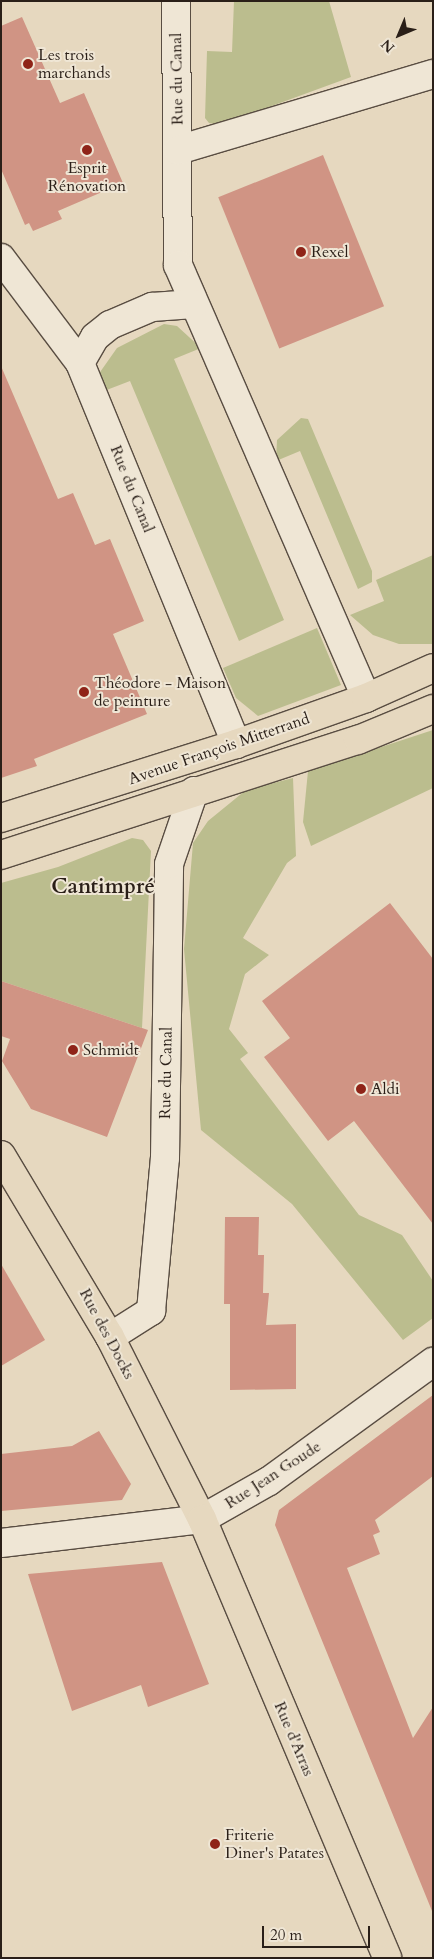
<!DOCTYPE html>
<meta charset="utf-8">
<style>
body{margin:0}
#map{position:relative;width:434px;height:1959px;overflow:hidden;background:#e6d8bf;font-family:Cardo,serif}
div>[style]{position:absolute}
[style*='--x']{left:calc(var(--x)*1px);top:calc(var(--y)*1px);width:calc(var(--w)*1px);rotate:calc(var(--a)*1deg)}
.green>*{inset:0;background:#bbbd8e}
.building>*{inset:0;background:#d09484;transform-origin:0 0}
.roads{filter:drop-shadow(1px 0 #594d42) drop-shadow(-1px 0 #594d42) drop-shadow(0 1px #594d42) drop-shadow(0 -1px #594d42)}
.minor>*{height:28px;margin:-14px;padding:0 14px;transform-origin:14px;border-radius:14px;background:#efe6d5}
.major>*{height:28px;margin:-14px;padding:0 14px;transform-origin:14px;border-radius:14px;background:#e6d8bf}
.dots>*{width:14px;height:14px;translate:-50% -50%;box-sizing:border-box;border:2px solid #efe6d5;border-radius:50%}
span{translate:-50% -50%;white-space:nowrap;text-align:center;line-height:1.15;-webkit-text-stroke:4px #efe6d5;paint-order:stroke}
.poi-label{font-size:16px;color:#2a1f18}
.left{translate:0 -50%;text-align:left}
.street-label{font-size:16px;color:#2a1f18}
.district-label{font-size:21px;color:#2a1f18;font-weight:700}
.frame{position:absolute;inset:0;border:2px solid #2a1f18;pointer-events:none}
.north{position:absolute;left:374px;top:10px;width:50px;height:50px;-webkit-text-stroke:4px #efe6d5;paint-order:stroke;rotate:225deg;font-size:14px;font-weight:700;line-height:20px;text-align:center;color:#2a1f18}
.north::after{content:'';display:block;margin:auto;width:18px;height:22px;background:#2a1f18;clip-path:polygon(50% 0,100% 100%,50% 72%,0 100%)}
.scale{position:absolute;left:262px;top:1926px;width:108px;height:22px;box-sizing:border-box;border:2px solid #2a1f18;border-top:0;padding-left:6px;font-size:15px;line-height:18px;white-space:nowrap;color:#2a1f18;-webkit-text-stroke:4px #efe6d5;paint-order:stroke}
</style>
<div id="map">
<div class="green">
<div style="clip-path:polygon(234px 1px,329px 1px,351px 77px,220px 125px,209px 123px,205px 118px,207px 51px,232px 52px)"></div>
<div style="clip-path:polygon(164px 324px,177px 326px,201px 348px,174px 359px,284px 620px,239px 641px,130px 381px,104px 391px,98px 375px,117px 348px)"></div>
<div style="clip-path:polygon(301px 418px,308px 419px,372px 571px,372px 582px,358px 589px,300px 451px,276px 461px,277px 440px)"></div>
<div style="clip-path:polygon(433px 555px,433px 644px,399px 644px,373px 635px,350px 615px,384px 601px,376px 580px)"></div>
<div style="clip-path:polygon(317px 628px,341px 685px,258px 716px,236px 698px,223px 668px)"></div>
<div style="clip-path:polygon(433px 730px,433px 788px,311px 846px,303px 822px,308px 771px)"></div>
<div style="clip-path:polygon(293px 778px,296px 856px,287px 863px,243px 938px,269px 955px,245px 974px,229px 1029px,248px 1053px,240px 1059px,359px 1215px,402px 1235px,433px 1281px,433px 1318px,403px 1340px,292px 1204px,201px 1130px,184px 949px,193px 843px,208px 821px,246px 790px)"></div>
<div style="clip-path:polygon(132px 838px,143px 840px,151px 851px,142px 1028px,1px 981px,1px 883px,58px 867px)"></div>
</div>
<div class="building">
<div style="clip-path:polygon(22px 17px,60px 103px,84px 93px,123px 183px,58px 211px,62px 219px,33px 231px,29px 223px,25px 225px,1px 169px,1px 26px)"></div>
<div style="left:323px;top:155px;width:163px;height:113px;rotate:68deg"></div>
<div style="clip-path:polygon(1px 366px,58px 499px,73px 493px,95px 545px,110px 539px,144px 621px,113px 634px,147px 714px,34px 759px,37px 766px,1px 778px)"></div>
<div style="clip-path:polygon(390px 903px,433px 959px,433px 1224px,354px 1121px,328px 1141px,264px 1057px,290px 1038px,262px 1001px)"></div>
<div style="clip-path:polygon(1px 981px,148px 1030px,107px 1137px,31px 1109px,2px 1061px,10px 1039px,1px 1036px)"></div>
<div style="clip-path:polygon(225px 1217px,259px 1217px,258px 1255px,264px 1255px,263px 1293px,269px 1293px,266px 1325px,296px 1324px,296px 1389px,230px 1390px,230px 1304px,224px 1304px)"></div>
<div style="clip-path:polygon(1px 1264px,45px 1340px,1px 1366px)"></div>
<div style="clip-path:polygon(433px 1395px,433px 1476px,375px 1520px,380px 1532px,373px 1535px,380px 1554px,347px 1568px,413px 1738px,433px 1707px,432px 1911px,275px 1525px,279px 1510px)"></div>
<div style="clip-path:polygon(99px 1431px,131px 1484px,122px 1500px,1px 1511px,1px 1454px,72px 1446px)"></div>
<div style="clip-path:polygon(162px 1562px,209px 1684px,148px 1707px,141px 1685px,72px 1711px,28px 1574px)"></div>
</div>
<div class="roads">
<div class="minor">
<div style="--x:176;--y:1;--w:264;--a:89.6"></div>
<div style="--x:178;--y:265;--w:472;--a:66.5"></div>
<div style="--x:178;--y:150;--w:266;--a:-16.6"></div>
<div style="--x:1;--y:258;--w:131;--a:53"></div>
<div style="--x:80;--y:363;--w:412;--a:67.7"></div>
<div style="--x:80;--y:363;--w:30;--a:-60"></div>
<div style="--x:95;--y:337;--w:19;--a:-39"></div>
<div style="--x:110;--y:325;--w:46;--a:-23.2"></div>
<div style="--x:152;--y:307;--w:42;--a:-4.1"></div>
<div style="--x:110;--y:1337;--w:49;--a:-32.4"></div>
<div style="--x:151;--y:1311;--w:154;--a:-84.8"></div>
<div style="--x:165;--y:1158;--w:294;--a:-89.2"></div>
<div style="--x:169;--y:864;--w:77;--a:-71.1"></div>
<div style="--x:1;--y:1543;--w:202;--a:-6.8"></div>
<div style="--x:202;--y:1519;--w:77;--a:-29.6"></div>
<div style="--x:269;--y:1481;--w:203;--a:-36"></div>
</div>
<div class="major">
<div style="--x:1;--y:818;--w:246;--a:-17.5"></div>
<div style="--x:236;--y:744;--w:138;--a:-19.5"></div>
<div style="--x:366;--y:698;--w:73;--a:-24.1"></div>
<div style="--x:1;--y:855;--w:375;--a:-17.9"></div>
<div style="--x:358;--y:740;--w:81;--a:-22.5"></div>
<div style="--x:1;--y:1155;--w:212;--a:59.1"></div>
<div style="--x:110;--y:1337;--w:204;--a:63.2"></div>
<div style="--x:202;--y:1519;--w:476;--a:67.1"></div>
</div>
</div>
<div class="dots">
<div style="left:28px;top:64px;background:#8f2418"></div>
<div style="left:87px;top:150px;background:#8f2418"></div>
<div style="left:301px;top:252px;background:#8f2418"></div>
<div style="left:84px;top:692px;background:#8f2418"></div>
<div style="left:73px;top:1050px;background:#8f2418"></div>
<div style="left:361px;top:1089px;background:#8f2418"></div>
<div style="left:215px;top:1844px;background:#8f2418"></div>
</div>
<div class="poi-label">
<span class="left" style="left:38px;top:64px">Les trois<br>marchands</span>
<span style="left:87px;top:177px">Esprit<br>Rénovation</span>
<span class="left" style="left:311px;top:252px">Rexel</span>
<span class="left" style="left:94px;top:692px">Théodore - Maison<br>de peinture</span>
<span class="left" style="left:83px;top:1050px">Schmidt</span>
<span class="left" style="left:371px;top:1089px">Aldi</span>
<span class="left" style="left:225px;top:1844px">Friterie<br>Diner's Patates</span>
</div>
<div class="street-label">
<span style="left:177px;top:79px;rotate:-91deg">Rue du Canal</span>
<span style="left:132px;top:489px;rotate:68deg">Rue du Canal</span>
<span style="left:219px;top:749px;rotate:-19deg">Avenue François Mitterrand</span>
<span style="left:166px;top:1073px;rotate:-89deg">Rue du Canal</span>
<span style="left:107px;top:1334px;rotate:62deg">Rue des Docks</span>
<span style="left:273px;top:1475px;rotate:-33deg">Rue Jean Goude</span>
<span style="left:294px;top:1739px;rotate:67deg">Rue d'Arras</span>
</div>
<div class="district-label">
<span style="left:103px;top:887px">Cantimpré</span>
</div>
<div class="frame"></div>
<div class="north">N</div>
<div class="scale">20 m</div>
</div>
